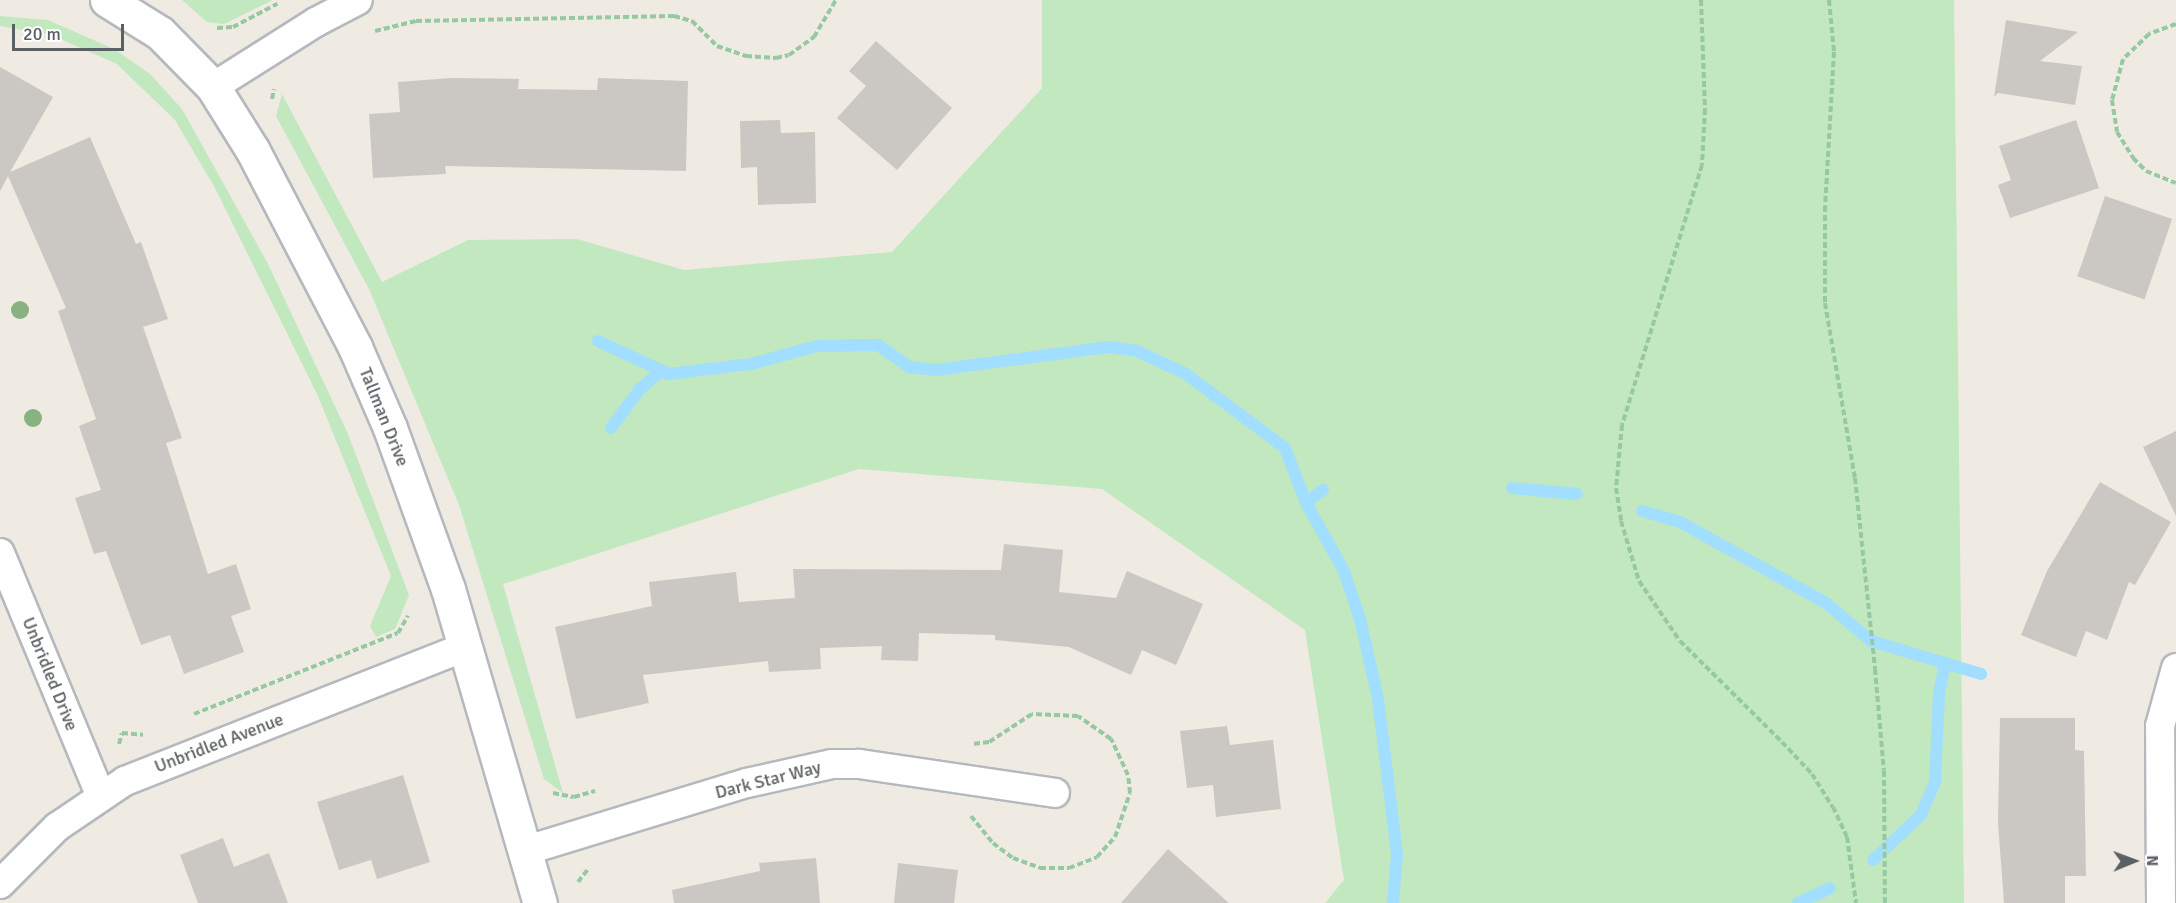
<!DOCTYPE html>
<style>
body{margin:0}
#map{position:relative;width:2176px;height:903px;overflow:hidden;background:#efebe3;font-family:Signika,sans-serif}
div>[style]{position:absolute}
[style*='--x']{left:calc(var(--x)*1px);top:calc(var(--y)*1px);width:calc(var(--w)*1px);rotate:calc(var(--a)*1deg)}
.green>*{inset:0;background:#c1e8be}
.stream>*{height:12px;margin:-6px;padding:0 6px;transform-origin:6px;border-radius:6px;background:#a2deff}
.building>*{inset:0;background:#cbc7c2;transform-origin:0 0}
.path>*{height:4px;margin-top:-2px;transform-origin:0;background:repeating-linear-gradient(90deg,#96c9a1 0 6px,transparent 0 9px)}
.roads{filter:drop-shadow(2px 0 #b5b9be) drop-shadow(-2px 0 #b5b9be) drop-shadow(0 2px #b5b9be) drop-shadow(0 -2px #b5b9be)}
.minor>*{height:28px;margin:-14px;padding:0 14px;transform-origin:14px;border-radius:14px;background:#fff}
.tertiary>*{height:33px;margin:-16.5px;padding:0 16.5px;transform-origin:16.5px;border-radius:16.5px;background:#fff}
.trees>*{width:18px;height:18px;margin:-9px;border-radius:50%;background:#88b381}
span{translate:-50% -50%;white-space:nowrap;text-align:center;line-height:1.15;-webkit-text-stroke:4.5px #fff;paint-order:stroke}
.street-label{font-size:18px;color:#5b6064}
.north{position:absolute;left:2104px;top:831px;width:60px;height:60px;-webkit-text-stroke:4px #fff;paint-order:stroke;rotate:89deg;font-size:16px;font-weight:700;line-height:24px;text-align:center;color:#5b6064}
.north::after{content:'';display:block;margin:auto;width:21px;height:27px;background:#5b6064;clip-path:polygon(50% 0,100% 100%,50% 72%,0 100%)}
.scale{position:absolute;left:12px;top:24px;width:112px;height:27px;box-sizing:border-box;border:3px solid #5b6064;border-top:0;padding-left:8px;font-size:18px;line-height:21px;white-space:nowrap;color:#5b6064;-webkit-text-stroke:4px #fff;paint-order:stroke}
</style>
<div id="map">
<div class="green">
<div style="clip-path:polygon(182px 0,273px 0,224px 24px,207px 22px)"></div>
<div style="clip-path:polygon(1042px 0,1954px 0,1964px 903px,1325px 903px,1344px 880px,1305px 630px,1102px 489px,859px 469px,503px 584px,563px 793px,544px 779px,459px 505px,369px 289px,276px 116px,282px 94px,382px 282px,468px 240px,577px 239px,684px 270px,892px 252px,1042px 88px)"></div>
<div style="clip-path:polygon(0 16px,48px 20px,114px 49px,150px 74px,182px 109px,268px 264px,348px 434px,409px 595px,395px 629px,376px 637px,370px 626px,391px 576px,318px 396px,215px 188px,175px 120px,117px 64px,51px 35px,0 26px)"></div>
</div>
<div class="stream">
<div style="--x:598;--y:341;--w:78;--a:24.9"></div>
<div style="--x:669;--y:374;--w:83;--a:-7"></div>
<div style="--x:751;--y:364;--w:68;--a:-15.3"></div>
<div style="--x:817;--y:346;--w:61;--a:-0.9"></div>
<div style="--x:878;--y:345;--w:38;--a:35"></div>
<div style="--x:909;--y:367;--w:27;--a:6"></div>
<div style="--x:936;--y:370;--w:175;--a:-7.6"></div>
<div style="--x:1109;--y:347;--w:28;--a:8"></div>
<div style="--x:1137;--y:351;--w:54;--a:25.1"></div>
<div style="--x:1186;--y:374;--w:124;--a:36.8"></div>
<div style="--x:1285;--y:448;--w:59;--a:69.1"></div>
<div style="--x:611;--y:428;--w:49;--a:-53.4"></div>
<div style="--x:640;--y:389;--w:28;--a:-41"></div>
<div style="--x:1512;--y:488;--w:65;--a:5.3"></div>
<div style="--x:1323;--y:490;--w:21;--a:143"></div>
<div style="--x:1306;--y:503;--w:78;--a:60.8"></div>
<div style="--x:1344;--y:571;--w:51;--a:71.6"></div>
<div style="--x:1360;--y:619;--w:82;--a:77.3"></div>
<div style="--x:1378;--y:699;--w:156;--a:83"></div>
<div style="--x:1397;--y:854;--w:49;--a:94.7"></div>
<div style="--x:1642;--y:511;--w:40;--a:16"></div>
<div style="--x:1680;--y:522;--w:167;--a:29"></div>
<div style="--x:1826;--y:603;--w:59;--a:40.2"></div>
<div style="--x:1871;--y:641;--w:115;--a:16.7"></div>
<div style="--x:1873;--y:860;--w:66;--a:-43.2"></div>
<div style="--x:1921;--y:815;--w:36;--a:-67"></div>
<div style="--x:1935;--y:782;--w:88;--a:-87.4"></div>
<div style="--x:1939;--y:694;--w:31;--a:-79"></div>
<div style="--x:1798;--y:903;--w:35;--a:-25"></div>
</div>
<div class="building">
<div style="clip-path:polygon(2006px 20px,2078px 32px,2040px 61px,2082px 66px,2075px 105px,1998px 93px,1994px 97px)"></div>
<div style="clip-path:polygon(876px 41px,952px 108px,897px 170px,837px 118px,866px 86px,849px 71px)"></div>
<div style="clip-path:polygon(0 67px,53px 97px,10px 172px,90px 137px,136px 244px,141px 242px,168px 319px,143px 327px,182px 438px,166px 443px,208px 574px,236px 564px,251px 609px,231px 616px,244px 652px,184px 674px,170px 635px,141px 645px,106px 551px,94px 554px,75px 498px,101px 490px,79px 426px,96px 419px,58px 311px,66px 308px,8px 176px,0 191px)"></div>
<div style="clip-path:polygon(451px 78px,519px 79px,518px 89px,597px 90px,598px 78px,688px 81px,686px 171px,445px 166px,446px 174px,373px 178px,369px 114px,400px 112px,398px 82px)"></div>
<div style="clip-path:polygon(780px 120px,781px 133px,815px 132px,816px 203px,758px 205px,757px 167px,741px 168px,740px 121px)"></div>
<div style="clip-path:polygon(2076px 120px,2099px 188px,2010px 218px,1998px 185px,2011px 180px,1999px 146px)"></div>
<div style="left:2105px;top:196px;width:71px;height:85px;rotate:19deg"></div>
<div style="clip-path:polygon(2176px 431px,2176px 516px,2143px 447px)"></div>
<div style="clip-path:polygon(2100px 482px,2171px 522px,2135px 585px,2129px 582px,2107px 640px,2086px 631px,2076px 657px,2021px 635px,2047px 571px)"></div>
<div style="clip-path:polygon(1004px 544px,1063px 550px,1059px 592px,1116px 598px,1127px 571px,1203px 604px,1176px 665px,1142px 650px,1131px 675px,1069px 647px,995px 640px,995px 635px,919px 633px,918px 661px,881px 660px,882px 646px,820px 648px,821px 669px,769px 672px,768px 661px,643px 675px,649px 703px,576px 719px,555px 627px,652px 606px,649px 582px,736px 572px,739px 602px,795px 598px,793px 569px,1001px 570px)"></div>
<div style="clip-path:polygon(2000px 718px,2075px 718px,2075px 750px,2084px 751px,2086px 876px,2065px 876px,2065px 903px,2004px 903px,1998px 823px)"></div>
<div style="clip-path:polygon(1227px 726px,1230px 745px,1273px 740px,1281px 809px,1216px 817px,1213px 785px,1187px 788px,1180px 731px)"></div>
<div style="clip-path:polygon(403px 775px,430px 862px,377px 879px,371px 860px,339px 870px,317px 802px)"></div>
<div style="clip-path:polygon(223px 838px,234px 867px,269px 853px,288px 903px,198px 903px,180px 855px)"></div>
<div style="clip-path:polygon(1168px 849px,1229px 903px,1121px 903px)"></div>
<div style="clip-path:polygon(816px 858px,820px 903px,674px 903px,672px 890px,760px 871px,759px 863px)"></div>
<div style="clip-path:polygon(898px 863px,958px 870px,954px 903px,894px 903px)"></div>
</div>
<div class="path">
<div style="--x:1701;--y:0;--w:109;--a:87.9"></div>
<div style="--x:1705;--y:109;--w:56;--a:93.1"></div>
<div style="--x:1702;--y:165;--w:272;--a:107.1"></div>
<div style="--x:1622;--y:425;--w:63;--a:95.4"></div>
<div style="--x:1616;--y:488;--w:33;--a:81"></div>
<div style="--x:1621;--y:521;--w:63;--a:73.3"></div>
<div style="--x:1639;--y:581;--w:73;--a:55.7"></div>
<div style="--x:1680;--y:641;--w:144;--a:44.7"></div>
<div style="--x:1782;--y:742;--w:44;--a:46.8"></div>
<div style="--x:1812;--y:774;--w:39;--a:58"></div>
<div style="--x:1833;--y:807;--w:33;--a:65"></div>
<div style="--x:1847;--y:837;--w:67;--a:82.2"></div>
<div style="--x:1829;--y:0;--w:52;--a:84.5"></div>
<div style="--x:1834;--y:52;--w:154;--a:93.3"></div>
<div style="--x:1825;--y:206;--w:97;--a:90"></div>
<div style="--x:1825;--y:303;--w:178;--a:80.3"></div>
<div style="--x:1855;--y:478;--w:192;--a:84"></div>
<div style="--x:1875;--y:669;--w:102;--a:85"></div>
<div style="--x:1884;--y:771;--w:132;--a:89.6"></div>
<div style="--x:2176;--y:24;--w:29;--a:160"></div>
<div style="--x:2149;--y:34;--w:36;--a:136"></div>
<div style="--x:2123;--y:59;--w:42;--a:105"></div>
<div style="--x:2112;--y:100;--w:32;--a:81"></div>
<div style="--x:2117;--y:132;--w:31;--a:58"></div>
<div style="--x:2133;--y:158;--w:18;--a:45"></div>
<div style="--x:2146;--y:171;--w:32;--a:22"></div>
<div style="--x:217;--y:28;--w:16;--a:-4"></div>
<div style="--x:233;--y:27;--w:50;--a:-27.6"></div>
<div style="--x:375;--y:31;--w:42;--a:-13.7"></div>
<div style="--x:416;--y:21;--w:258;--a:-1.1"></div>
<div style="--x:674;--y:16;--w:19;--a:16"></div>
<div style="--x:692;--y:21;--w:35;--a:45"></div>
<div style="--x:717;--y:46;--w:31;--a:19"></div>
<div style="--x:746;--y:56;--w:30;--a:4"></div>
<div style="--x:776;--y:58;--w:13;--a:-13"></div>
<div style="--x:789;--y:55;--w:31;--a:-36"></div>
<div style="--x:814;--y:37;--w:43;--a:-59.3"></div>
<div style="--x:272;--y:99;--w:10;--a:-79"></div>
<div style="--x:194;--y:714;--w:219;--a:-21.7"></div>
<div style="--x:398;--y:633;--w:20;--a:-60"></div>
<div style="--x:119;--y:744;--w:11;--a:-75"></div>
<div style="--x:122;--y:733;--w:21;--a:5"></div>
<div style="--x:553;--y:793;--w:21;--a:11"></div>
<div style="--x:574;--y:797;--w:22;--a:-16"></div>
<div style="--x:971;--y:816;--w:35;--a:51"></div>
<div style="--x:993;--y:843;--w:25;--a:37"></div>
<div style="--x:1013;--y:858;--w:29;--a:20"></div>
<div style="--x:1040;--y:868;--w:29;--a:0"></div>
<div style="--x:1069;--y:868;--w:30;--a:-21"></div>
<div style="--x:1097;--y:857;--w:27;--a:-48"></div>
<div style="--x:1115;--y:837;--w:46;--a:-71.2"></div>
<div style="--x:1130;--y:793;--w:18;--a:-96"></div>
<div style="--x:1128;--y:775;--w:40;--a:-115"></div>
<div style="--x:1111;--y:739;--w:40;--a:-145.1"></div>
<div style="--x:1078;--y:716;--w:46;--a:-177.5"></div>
<div style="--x:1032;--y:714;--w:51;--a:146.9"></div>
<div style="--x:989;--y:742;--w:17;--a:173"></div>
<div style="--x:578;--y:882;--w:18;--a:-52"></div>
</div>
<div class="roads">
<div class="minor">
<div style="--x:213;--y:87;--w:122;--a:-32.3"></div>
<div style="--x:316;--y:22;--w:47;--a:-27.6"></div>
<div style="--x:0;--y:553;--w:261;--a:67.5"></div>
<div style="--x:524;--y:851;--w:233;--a:-17"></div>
<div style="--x:747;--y:783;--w:87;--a:-12.6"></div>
<div style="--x:832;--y:764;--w:27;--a:0"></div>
<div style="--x:859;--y:764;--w:198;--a:8.4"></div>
<div style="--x:0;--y:884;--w:81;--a:-45"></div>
<div style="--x:57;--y:827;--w:82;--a:-34.1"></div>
<div style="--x:125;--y:781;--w:365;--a:-21.5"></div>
<div style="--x:2161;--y:903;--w:177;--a:-90.3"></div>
<div style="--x:2160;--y:726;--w:60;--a:-74.6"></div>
</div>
<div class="tertiary">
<div style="--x:107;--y:0;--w:62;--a:31.9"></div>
<div style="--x:160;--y:33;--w:76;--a:45.5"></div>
<div style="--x:213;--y:87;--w:75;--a:58"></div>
<div style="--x:253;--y:151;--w:221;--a:62.5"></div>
<div style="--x:355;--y:347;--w:88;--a:66.6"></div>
<div style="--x:390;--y:428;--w:171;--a:70.2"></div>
<div style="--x:448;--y:589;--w:327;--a:73.7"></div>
</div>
</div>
<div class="trees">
<div style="left:20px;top:310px"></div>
<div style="left:33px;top:418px"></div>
</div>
<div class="street-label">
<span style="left:384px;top:417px;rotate:68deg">Tallman Drive</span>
<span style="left:50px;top:674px;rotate:68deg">Unbridled Drive</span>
<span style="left:219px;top:743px;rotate:-21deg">Unbridled Avenue</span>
<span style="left:768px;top:780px;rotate:-14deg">Dark Star Way</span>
</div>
<div class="north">N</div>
<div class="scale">20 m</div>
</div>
